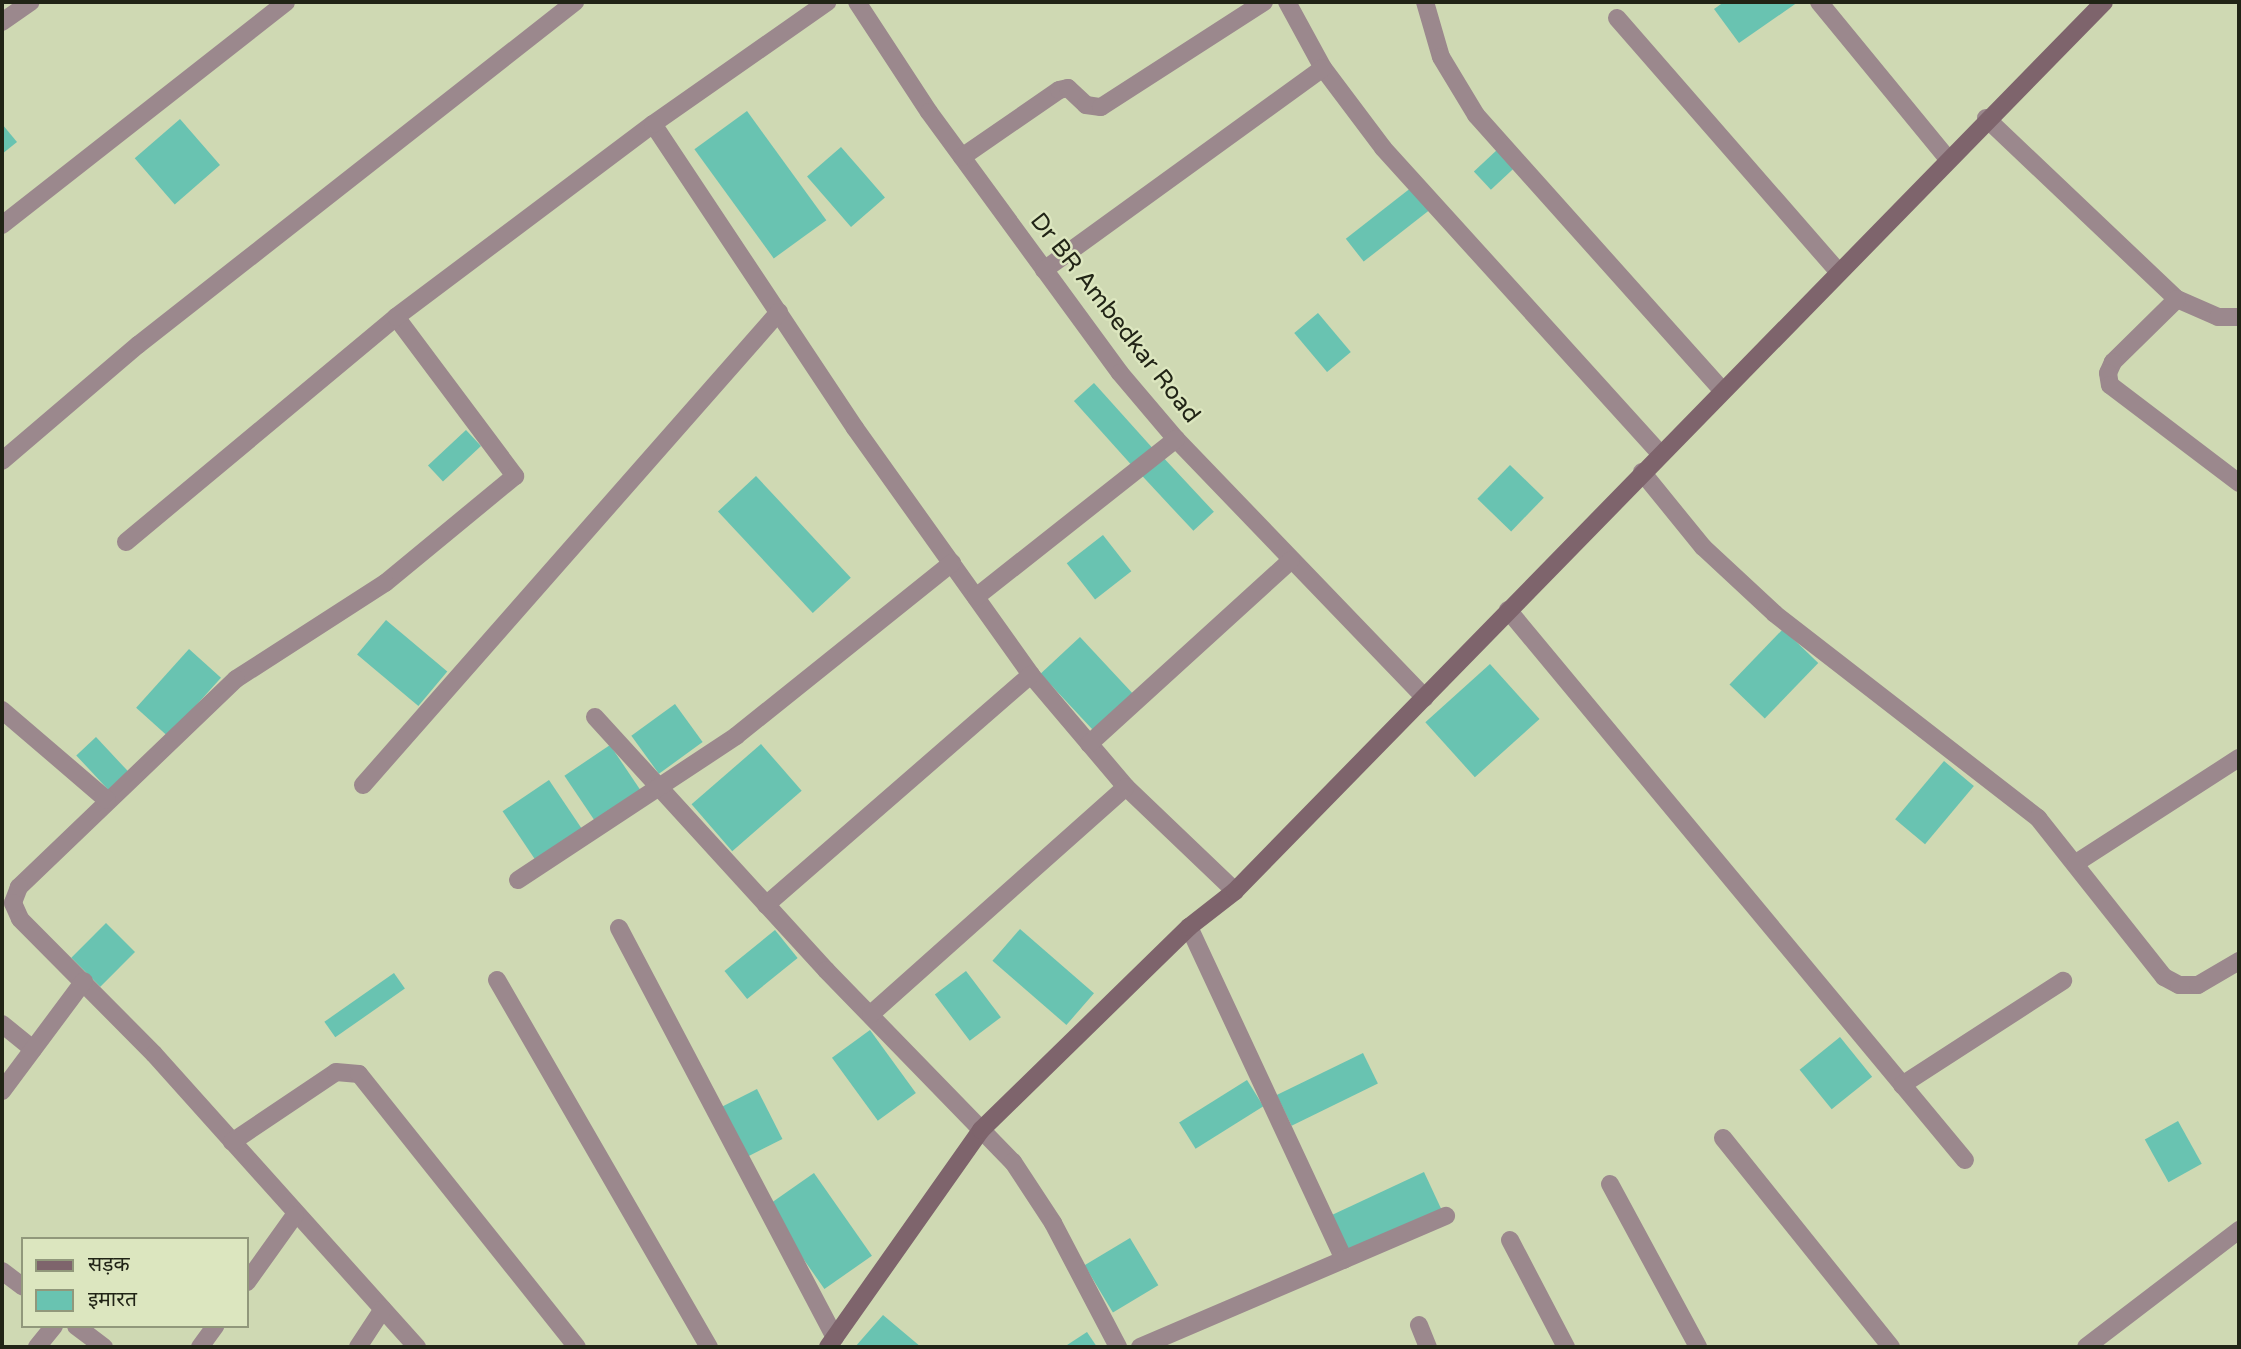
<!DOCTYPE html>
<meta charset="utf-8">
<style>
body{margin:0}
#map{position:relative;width:2241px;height:1349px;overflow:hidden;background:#cfd9b3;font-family:"Varela Round","Noto Sans Devanagari",sans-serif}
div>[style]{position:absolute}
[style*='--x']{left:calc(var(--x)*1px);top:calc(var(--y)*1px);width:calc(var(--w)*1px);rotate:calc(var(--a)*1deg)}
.building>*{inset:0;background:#69c3b1;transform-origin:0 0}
.street>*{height:18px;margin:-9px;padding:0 9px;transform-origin:9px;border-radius:9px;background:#9b888d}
.secondary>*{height:18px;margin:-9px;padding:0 9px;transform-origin:9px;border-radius:9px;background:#7e646c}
span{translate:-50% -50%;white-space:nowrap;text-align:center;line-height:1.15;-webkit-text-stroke:5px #dce6bf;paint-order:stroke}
.street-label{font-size:24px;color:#212416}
.frame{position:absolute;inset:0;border:4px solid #212416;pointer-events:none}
.legend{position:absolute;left:21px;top:1237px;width:228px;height:91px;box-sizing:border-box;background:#dce6bf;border:2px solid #91987b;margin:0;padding:9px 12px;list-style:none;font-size:21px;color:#212416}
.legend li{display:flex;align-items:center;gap:14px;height:35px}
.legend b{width:35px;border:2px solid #91987b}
</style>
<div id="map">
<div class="building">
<div style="clip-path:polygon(1724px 2px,1798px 2px,1739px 43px,1714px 9px)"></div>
<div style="left:747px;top:111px;width:135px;height:65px;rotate:54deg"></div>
<div style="left:180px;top:119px;width:61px;height:60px;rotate:49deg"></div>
<div style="clip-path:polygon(2px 124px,17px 142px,2px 154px)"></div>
<div style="left:841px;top:147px;width:67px;height:45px;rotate:49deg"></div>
<div style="left:1498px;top:149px;width:25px;height:33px;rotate:47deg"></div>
<div style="left:1412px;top:187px;width:29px;height:84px;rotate:52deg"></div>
<div style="left:1318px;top:313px;width:51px;height:31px;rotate:50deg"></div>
<div style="left:1094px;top:383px;width:91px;height:27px;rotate:48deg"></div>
<div style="left:466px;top:430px;width:22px;height:52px;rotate:47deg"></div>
<div style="left:1160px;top:454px;width:79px;height:28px;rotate:47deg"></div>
<div style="left:1510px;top:465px;width:47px;height:47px;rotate:44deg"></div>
<div style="left:756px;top:476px;width:139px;height:52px;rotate:47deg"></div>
<div style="left:1103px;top:535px;width:46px;height:46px;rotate:52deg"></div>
<div style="left:386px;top:620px;width:80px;height:45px;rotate:40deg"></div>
<div style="left:1783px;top:629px;width:49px;height:77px;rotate:44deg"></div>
<div style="left:1080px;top:637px;width:80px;height:54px;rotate:47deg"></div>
<div style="left:189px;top:649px;width:43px;height:79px;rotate:42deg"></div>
<div style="left:1490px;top:664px;width:74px;height:87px;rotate:48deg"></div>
<div style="left:675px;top:704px;width:47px;height:54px;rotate:54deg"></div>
<div style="left:96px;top:737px;width:47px;height:27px;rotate:47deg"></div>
<div style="left:761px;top:744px;width:62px;height:92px;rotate:49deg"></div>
<div style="left:610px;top:745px;width:54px;height:55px;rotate:56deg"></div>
<div style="left:1944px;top:761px;width:39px;height:76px;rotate:40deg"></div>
<div style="left:549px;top:780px;width:59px;height:56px;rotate:56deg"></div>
<div style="left:106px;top:923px;width:41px;height:49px;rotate:45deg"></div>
<div style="left:1020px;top:929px;width:98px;height:42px;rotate:41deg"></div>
<div style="left:775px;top:930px;width:36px;height:65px;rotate:51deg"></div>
<div style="left:966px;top:971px;width:58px;height:39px;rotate:53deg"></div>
<div style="left:394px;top:973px;width:19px;height:85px;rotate:55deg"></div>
<div style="left:870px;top:1030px;width:78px;height:47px;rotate:54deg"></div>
<div style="left:1840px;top:1037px;width:51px;height:52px;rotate:51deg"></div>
<div style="left:1363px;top:1053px;width:34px;height:96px;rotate:64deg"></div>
<div style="left:1247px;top:1080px;width:31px;height:80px;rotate:58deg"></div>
<div style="left:757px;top:1089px;width:56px;height:41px;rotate:63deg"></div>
<div style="left:2178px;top:1121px;width:49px;height:38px;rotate:61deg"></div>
<div style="left:1424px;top:1172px;width:43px;height:104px;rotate:65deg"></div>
<div style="left:814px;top:1173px;width:101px;height:58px;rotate:55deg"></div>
<div style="left:1130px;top:1238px;width:55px;height:53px;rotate:59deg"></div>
<div style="clip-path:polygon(883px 1315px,921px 1347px,855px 1347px)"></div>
<div style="clip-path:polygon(1087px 1332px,1097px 1347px,1064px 1347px)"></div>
</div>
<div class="street">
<div style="--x:857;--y:2;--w:131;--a:56.8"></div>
<div style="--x:929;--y:112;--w:323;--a:53.8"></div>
<div style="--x:1120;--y:373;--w:87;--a:49.7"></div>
<div style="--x:1176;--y:439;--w:359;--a:46.1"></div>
<div style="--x:1287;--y:2;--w:75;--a:61.4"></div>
<div style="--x:1323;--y:68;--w:100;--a:53.1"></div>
<div style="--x:1383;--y:148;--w:412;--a:47.8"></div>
<div style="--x:1425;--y:2;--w:57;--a:73.8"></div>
<div style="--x:1441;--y:57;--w:68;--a:58.9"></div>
<div style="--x:1476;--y:115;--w:369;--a:48.2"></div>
<div style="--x:1819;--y:2;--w:202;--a:50.6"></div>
<div style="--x:1617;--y:18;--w:336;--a:48.9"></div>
<div style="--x:2;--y:22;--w:35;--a:-35"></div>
<div style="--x:1986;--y:118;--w:263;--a:43.5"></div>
<div style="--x:2177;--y:299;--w:45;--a:23.7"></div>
<div style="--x:2218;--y:317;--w:21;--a:0"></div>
<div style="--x:653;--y:124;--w:365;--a:56.4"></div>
<div style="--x:855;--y:428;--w:303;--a:54.5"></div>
<div style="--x:1031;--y:675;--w:147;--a:49.7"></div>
<div style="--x:1126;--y:787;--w:151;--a:43.7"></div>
<div style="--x:962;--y:157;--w:118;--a:-34.6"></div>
<div style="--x:1059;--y:90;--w:9;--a:-13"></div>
<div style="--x:1068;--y:88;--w:25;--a:43"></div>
<div style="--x:1086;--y:105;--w:15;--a:8"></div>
<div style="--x:1101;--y:107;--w:194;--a:-32.8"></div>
<div style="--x:2;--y:225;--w:361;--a:-38.1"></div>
<div style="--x:1044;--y:270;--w:344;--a:-35.9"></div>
<div style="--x:2177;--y:299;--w:90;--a:135.5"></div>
<div style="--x:2113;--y:362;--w:12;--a:114"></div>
<div style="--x:2108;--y:373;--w:12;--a:81"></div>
<div style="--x:2110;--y:385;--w:162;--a:37.2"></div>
<div style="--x:396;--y:317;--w:199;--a:53.2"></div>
<div style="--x:515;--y:476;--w:168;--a:140.5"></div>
<div style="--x:385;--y:583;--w:177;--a:147.2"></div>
<div style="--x:236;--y:679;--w:301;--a:136.2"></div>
<div style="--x:19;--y:887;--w:17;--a:111"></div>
<div style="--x:13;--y:903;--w:17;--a:66"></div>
<div style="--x:20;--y:919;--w:190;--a:45.2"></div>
<div style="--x:154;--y:1054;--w:394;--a:48.1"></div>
<div style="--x:2;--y:461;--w:179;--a:-40.5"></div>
<div style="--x:138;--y:345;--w:556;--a:-38.13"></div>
<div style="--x:1642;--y:472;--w:97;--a:50.9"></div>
<div style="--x:1703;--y:547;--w:98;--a:42.9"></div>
<div style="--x:1775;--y:614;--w:333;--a:37.8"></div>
<div style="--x:2038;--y:818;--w:203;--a:51.6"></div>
<div style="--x:2164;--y:977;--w:17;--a:28"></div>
<div style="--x:2179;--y:985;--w:19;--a:0"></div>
<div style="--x:2198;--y:985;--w:48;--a:-30.3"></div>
<div style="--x:126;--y:542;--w:351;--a:-39.8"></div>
<div style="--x:396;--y:317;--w:321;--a:-36.9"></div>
<div style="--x:653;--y:124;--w:213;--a:-35"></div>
<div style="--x:976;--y:597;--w:255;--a:-38.3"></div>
<div style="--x:1508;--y:610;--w:715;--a:50.28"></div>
<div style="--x:2;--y:710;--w:138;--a:40.6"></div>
<div style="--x:595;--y:717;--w:343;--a:47.6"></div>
<div style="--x:826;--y:970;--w:268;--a:45.8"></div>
<div style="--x:1013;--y:1162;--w:73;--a:56.7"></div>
<div style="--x:1053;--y:1223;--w:140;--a:62.3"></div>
<div style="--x:1089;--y:744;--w:273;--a:-42.3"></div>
<div style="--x:363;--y:785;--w:630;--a:-48.67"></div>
<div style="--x:2076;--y:863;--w:194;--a:-32.8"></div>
<div style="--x:518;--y:880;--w:261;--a:-33.4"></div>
<div style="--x:736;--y:736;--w:277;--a:-38.7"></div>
<div style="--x:766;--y:905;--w:351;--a:-41"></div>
<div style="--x:1189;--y:927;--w:367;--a:65"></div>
<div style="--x:619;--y:928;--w:463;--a:62.2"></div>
<div style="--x:497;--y:980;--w:424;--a:60"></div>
<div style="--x:871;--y:1014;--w:341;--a:-41.7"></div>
<div style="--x:2;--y:1024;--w:40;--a:39"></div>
<div style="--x:1902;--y:1085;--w:192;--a:-32.9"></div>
<div style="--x:2;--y:1091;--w:137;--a:-53.3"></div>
<div style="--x:1723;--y:1138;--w:268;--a:51.2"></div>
<div style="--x:232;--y:1142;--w:125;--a:-33.9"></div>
<div style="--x:336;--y:1072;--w:23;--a:5"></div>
<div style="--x:359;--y:1074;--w:349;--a:51.4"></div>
<div style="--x:1610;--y:1184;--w:185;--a:61.6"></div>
<div style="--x:1510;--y:1240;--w:121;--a:62.4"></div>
<div style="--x:2;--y:1271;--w:26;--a:37"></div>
<div style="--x:247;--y:1282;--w:82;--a:-54.4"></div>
<div style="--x:1419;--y:1325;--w:24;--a:68"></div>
<div style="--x:76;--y:1326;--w:35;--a:37"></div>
<div style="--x:37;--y:1347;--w:27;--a:-51"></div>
<div style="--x:200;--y:1347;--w:26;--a:-54"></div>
<div style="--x:358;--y:1347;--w:45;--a:-56.7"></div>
<div style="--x:1140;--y:1347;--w:333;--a:-23.2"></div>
<div style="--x:2086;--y:1347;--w:193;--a:-37.4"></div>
</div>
<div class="secondary">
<div style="--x:828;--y:1347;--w:266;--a:-54.8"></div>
<div style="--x:981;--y:1130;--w:291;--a:-44.3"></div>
<div style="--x:1189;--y:927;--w:58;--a:-38"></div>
<div style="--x:1235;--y:891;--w:1243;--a:-45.65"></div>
</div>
<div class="street-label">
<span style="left:1115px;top:318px;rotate:52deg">Dr BR Ambedkar Road</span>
</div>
<div class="frame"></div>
<ul class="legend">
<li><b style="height:9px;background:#7e646c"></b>सड़क</li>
<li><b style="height:19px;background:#69c3b1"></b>इमारत</li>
</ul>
</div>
